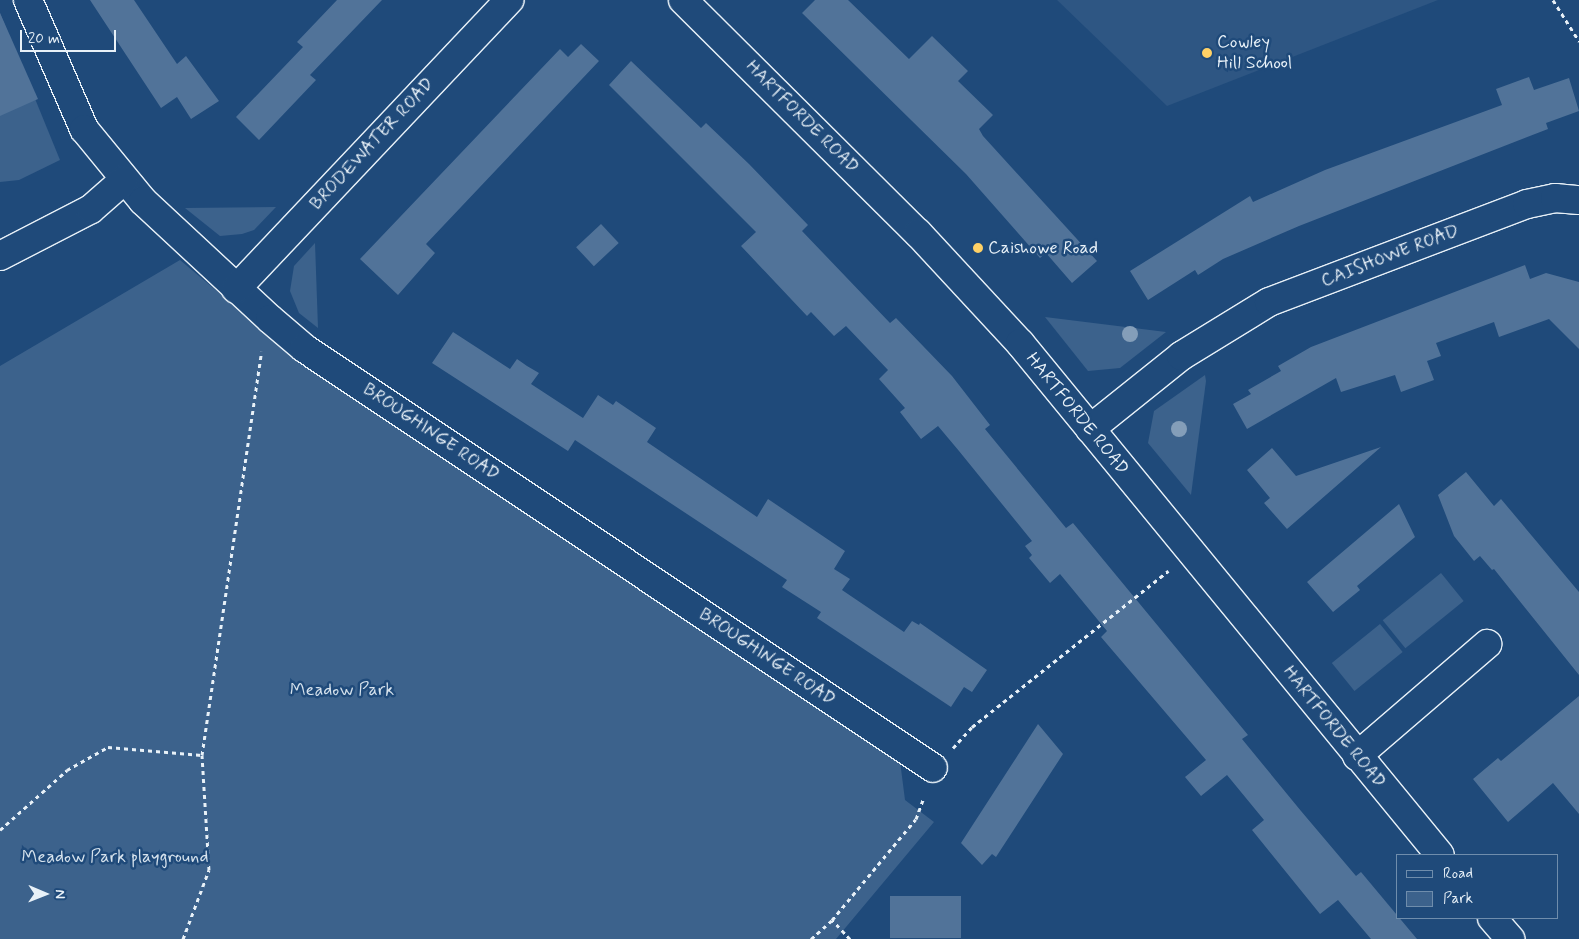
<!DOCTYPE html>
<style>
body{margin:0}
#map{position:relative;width:1579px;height:939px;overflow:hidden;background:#1f4a7a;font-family:Mynerve,sans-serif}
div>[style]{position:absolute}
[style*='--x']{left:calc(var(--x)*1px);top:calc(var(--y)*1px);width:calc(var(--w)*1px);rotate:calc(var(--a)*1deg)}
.built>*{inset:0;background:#2e5683}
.green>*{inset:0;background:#3c628c;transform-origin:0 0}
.building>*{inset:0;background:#517399;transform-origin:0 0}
.path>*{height:3px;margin-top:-1.5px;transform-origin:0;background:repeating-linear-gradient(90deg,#e8f1f8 0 4px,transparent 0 8px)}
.roads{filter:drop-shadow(1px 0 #e8f1f8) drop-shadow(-1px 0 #e8f1f8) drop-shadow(0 1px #e8f1f8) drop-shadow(0 -1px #e8f1f8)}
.minor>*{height:28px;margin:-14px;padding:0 14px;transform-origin:14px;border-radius:14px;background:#1f4a7a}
.trees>*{width:16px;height:16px;margin:-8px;border-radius:50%;background:#849eb9}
.dots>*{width:14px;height:14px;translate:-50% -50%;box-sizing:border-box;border:2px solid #1f4a7a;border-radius:50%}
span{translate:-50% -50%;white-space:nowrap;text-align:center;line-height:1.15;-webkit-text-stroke:5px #1f4a7a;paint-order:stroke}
.poi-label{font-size:18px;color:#e8f1f8}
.left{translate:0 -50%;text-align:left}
.street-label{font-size:18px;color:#e8f1f8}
.park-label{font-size:18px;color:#d7e3ed}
.legend{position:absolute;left:1396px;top:854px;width:162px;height:65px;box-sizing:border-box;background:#1f4a7a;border:1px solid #6f8dac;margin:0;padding:6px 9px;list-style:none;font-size:15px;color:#e8f1f8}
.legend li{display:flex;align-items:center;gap:10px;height:25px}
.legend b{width:25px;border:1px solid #6f8dac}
.north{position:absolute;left:20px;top:869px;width:50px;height:50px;-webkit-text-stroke:4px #1f4a7a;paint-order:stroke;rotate:91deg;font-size:14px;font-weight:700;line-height:20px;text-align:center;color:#e8f1f8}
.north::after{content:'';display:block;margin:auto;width:18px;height:22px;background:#e8f1f8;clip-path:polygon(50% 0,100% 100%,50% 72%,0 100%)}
.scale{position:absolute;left:20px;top:30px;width:96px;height:22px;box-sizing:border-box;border:2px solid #e8f1f8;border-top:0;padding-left:6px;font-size:15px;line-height:18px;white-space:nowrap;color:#e8f1f8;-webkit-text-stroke:4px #1f4a7a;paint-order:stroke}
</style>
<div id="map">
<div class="built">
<div style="clip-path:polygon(1057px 0,1438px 0,1167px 106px)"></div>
</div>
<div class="green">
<div style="clip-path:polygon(0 13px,60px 160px,19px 180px,0 182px)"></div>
<div style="clip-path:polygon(276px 207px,254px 230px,242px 234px,220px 236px,185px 208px)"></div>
<div style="clip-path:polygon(315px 243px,318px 328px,299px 313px,290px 291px,294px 266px)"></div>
<div style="clip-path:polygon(180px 260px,307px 367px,900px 761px,905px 800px,934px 822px,836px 939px,0 939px,0 366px)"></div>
<div style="clip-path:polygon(1045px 317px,1166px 332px,1120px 368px,1088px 371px)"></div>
<div style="clip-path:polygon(1205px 375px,1206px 381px,1191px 495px,1148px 443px,1154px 411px)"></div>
<div style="left:1441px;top:573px;width:36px;height:75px;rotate:51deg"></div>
<div style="left:1380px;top:624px;width:36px;height:62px;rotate:51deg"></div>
</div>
<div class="building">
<div style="clip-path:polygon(90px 0,134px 0,177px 64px,186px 56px,219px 101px,191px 119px,177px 97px,161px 108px)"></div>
<div style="clip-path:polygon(337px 0,382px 0,310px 75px,316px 80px,259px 140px,236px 117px,303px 47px,297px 42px)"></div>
<div style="clip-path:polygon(815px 0,848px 0,909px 59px,932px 36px,968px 71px,958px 81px,993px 115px,979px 129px,983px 136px,1097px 261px,1072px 283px,1046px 253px,1040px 258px,966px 174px,802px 13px)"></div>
<div style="clip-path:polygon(0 13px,38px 99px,0 116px)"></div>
<div style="clip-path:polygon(581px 44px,599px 61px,426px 244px,435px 253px,398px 295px,360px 259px,560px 49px,568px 57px)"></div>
<div style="clip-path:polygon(631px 61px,701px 128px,706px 123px,749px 164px,808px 225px,802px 231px,890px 323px,896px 318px,952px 376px,990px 425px,985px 429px,1066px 528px,1073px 523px,1248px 735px,1242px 739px,1301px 811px,1356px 876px,1361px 872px,1417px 939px,1371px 939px,1338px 900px,1320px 914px,1252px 830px,1264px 820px,1227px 775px,1201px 796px,1185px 777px,1206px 760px,1101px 637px,1107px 631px,1060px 574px,1050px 583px,1029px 558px,1032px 555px,1025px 546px,1032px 541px,959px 451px,938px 426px,921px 439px,900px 412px,905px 408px,879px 379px,888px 370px,846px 326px,834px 336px,811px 312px,807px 316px,741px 246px,756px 232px,609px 85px)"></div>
<div style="clip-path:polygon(1529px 77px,1534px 90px,1569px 78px,1579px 111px,1546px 123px,1548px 129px,1299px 226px,1223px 259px,1198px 275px,1195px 270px,1148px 300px,1130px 271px,1250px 196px,1253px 202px,1325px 170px,1502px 105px,1496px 89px)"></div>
<div style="left:601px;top:224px;width:26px;height:34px;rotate:47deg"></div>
<div style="clip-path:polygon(1525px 265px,1530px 279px,1546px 273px,1579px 282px,1579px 349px,1549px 319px,1499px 337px,1494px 322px,1436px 343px,1441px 356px,1427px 361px,1434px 380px,1401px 392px,1395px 375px,1341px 392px,1336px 378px,1247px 429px,1233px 404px,1251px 394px,1248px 390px,1281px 371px,1278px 366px,1311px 347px)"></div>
<div style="clip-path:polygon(453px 332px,510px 369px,517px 359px,527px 366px,539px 373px,531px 384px,583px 418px,598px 395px,613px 405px,616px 401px,656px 428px,647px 442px,757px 517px,768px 499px,845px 551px,834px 569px,850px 579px,842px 590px,904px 632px,912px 621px,919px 625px,920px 623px,987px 670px,972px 692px,964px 687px,951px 707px,817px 618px,821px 612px,782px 587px,787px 580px,743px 551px,575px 440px,568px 451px,432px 363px)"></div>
<div style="clip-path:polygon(1381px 447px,1287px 529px,1264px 503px,1270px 498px,1247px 470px,1272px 448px,1296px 476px)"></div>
<div style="clip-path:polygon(1466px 472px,1494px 506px,1501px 499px,1579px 592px,1579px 675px,1494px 569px,1492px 570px,1480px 556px,1474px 561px,1454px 536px,1438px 495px)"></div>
<div style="clip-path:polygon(1399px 504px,1415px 537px,1357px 586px,1360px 590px,1333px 612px,1307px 582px)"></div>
<div style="clip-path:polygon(1579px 696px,1579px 814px,1553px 783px,1508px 822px,1473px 779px,1498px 758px,1501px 761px)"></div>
<div style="clip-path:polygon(1038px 724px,1063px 754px,996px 857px,992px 854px,982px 865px,961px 843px)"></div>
<div style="left:890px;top:896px;width:71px;height:42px"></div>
</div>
<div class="path">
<div style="--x:1553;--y:0;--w:49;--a:57.6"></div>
<div style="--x:953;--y:748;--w:28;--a:-48"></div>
<div style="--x:972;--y:727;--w:251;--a:-38.5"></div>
<div style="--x:0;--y:830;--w:90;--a:-41.8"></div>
<div style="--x:67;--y:770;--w:47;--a:-29.3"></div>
<div style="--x:108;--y:747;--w:94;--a:4.9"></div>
<div style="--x:183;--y:939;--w:74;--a:-69.4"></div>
<div style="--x:209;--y:870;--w:115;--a:-93.5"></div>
<div style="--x:202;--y:755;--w:408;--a:-81.6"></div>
<div style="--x:811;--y:939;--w:28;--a:-42"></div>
<div style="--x:850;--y:939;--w:26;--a:-133"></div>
<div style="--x:832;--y:920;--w:131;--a:-50.3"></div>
<div style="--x:916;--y:819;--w:23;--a:-70"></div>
</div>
<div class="roads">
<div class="minor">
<div style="--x:28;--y:0;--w:141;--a:66.5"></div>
<div style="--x:84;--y:129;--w:93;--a:50.7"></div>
<div style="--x:143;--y:201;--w:173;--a:42.9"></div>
<div style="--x:270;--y:319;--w:45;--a:40.5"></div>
<div style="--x:304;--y:348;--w:756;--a:33.73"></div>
<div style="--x:683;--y:0;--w:331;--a:44.8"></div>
<div style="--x:918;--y:233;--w:150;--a:47.2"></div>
<div style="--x:1020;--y:343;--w:662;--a:50.64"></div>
<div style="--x:0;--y:256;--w:102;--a:-27.3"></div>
<div style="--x:91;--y:209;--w:44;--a:-41.3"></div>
<div style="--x:236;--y:289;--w:398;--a:-46.6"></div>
<div style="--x:1090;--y:429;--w:117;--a:-38.7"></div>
<div style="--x:1181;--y:356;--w:103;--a:-31.5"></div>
<div style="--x:1269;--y:302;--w:276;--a:-20.8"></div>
<div style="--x:1527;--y:204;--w:29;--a:-12"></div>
<div style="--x:1555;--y:198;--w:24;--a:5"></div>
<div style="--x:1357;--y:756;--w:172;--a:-40.7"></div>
<div style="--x:1492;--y:918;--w:28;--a:49"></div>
</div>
</div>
<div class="trees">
<div style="left:1130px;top:334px"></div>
<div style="left:1179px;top:429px"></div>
</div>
<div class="dots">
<div style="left:1207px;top:53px;background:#ffd166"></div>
<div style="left:978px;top:248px;background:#ffd166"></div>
</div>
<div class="poi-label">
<span class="left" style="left:1217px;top:53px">Cowley<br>Hill School</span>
<span class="left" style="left:988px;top:248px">Caishowe Road</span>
</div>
<div class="street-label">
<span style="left:802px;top:117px;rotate:45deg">HARTFORDE ROAD</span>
<span style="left:372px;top:144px;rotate:-47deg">BRODEWATER ROAD</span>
<span style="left:1390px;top:256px;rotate:-21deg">CAISHOWE ROAD</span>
<span style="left:1077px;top:414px;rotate:51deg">HARTFORDE ROAD</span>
<span style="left:431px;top:432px;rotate:34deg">BROUGHINGE ROAD</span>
<span style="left:767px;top:657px;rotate:34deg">BROUGHINGE ROAD</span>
<span style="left:1334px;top:727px;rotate:51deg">HARTFORDE ROAD</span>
</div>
<div class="park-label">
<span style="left:342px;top:690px">Meadow Park</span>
<span style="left:115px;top:857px">Meadow Park playground</span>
</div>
<ul class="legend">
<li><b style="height:6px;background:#1f4a7a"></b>Road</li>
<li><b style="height:14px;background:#3c628c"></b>Park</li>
</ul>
<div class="north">N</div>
<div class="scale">20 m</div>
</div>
